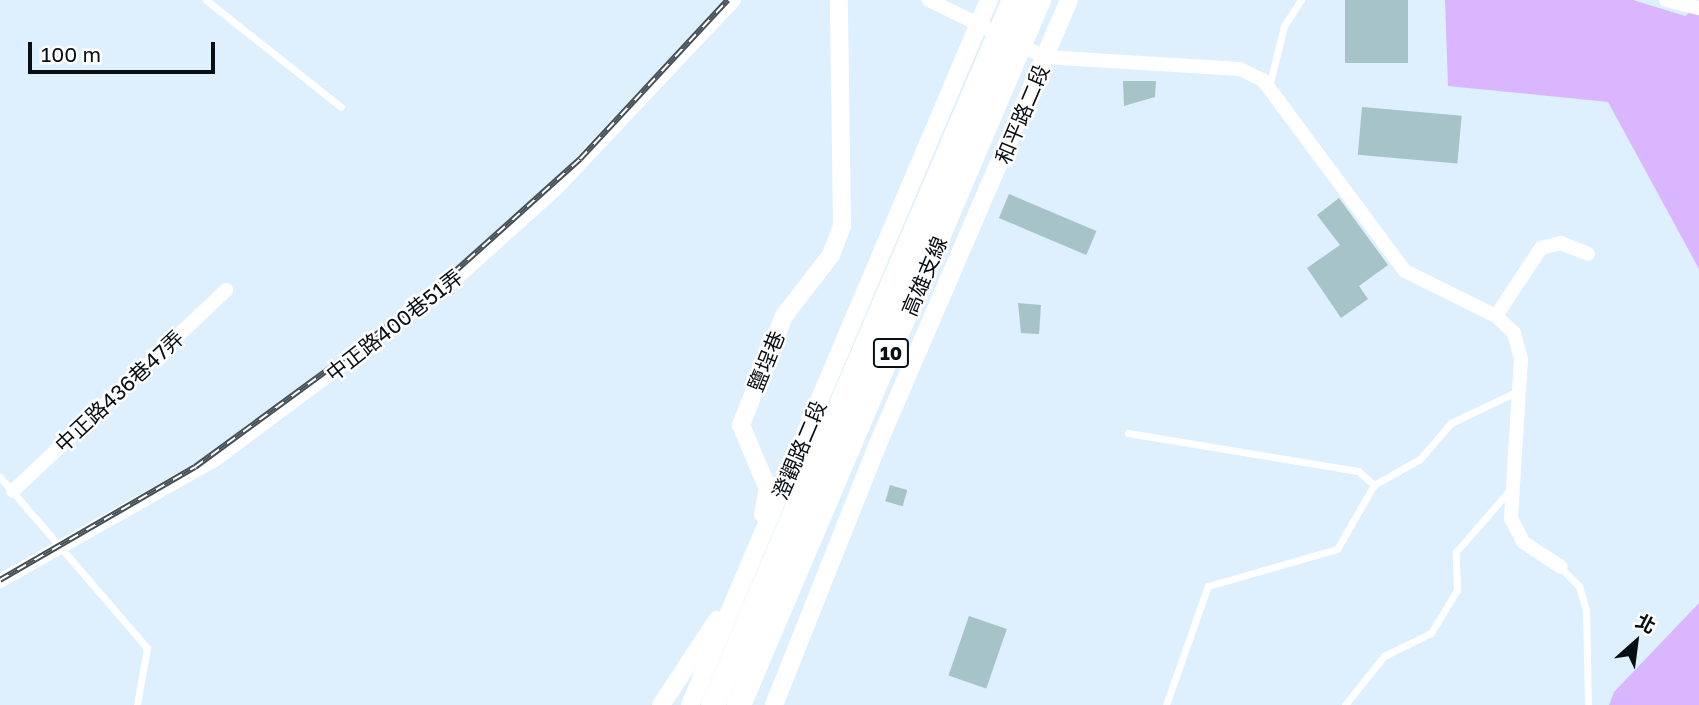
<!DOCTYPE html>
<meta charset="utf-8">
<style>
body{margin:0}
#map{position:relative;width:1699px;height:705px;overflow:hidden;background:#deeffd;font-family:"Golos Text","Noto Sans TC",sans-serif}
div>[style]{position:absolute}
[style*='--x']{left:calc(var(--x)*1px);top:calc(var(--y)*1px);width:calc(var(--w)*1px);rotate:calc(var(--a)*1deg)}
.green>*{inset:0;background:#dab6ff}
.building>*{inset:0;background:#a6c3c8;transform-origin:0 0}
.service>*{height:7px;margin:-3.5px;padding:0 3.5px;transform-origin:3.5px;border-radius:3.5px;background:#fff}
.minor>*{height:14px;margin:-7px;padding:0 7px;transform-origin:7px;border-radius:7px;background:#fff}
.tertiary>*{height:18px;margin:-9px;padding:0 9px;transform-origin:9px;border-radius:9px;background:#fff}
.motorway>*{height:24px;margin:-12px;padding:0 12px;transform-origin:12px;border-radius:12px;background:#fff}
.rail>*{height:6px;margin-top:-3px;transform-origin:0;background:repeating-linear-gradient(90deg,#fff 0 10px,#454f56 0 20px);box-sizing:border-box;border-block:2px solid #454f56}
span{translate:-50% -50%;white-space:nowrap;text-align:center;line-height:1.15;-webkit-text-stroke:5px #fff;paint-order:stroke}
.shield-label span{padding:2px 5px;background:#fff;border:2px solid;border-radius:5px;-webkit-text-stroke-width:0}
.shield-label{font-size:19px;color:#080f14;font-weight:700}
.street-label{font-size:21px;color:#080f14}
.north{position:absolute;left:1601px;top:607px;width:70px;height:70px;-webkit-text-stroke:5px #fff;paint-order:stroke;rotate:28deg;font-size:19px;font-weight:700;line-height:28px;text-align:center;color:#080f14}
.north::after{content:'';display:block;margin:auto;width:24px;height:32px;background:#080f14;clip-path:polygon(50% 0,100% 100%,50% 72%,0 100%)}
.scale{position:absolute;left:28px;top:42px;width:187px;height:32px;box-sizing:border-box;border:4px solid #080f14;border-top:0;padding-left:9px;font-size:21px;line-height:24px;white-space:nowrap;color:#080f14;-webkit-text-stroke:5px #fff;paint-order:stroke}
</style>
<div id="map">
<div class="green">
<div style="clip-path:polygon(1445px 0,1633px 0,1685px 16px,1699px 6px,1699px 269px,1608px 102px,1448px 86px)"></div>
<div style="clip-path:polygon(1699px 603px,1699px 705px,1609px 705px,1614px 692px)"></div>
</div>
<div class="building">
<div style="left:1345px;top:0;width:63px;height:63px"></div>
<div style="clip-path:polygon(1123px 81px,1156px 81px,1155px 97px,1124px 106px)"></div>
<div style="left:1362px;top:107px;width:100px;height:48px;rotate:5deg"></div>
<div style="left:1009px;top:194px;width:95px;height:26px;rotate:23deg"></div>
<div style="clip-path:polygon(1339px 198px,1388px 265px,1359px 286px,1368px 299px,1341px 318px,1307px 268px,1340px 245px,1317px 215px)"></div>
<div style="clip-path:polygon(1018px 303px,1041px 305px,1039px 334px,1021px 333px)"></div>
<div style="left:890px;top:485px;width:18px;height:17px;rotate:16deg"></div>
<div style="left:969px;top:616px;width:40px;height:63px;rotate:19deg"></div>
</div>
<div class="service">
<div style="--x:206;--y:0;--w:172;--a:38.4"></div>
<div style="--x:1269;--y:87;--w:63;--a:-76.2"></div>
<div style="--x:1284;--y:26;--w:31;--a:-57"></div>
<div style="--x:1128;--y:433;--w:233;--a:9.4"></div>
<div style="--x:1358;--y:471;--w:21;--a:41"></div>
<div style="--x:0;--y:477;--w:225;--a:49.3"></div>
<div style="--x:147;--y:648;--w:58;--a:100"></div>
<div style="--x:1561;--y:568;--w:25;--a:45"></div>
<div style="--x:1579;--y:586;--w:25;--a:74"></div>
<div style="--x:1586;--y:610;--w:95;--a:88.8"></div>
<div style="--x:1166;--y:705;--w:126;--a:-70.6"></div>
<div style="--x:1208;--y:586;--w:134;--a:-16"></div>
<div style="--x:1337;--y:549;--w:74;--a:-60"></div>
<div style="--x:1374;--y:485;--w:53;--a:-29.5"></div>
<div style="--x:1420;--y:459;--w:48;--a:-49.3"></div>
<div style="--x:1451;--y:423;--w:74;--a:-25.5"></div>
<div style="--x:1345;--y:705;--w:63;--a:-51.5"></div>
<div style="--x:1384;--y:656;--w:52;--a:-26.1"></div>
<div style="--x:1431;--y:633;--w:50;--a:-58.8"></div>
<div style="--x:1457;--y:590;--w:38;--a:-92"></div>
<div style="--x:1456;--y:552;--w:81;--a:-49"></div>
</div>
<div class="minor">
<div style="--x:929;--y:0;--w:129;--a:26.2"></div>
<div style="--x:1045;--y:57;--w:195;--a:3.5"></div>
<div style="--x:1240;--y:69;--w:25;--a:26"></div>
<div style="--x:1263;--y:80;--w:238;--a:53.4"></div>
<div style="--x:1405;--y:271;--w:102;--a:26.3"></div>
<div style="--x:1496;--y:316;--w:25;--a:43"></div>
<div style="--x:1514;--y:333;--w:27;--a:75"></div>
<div style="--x:1521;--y:359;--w:159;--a:93.6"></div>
<div style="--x:1511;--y:518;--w:27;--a:63"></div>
<div style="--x:1523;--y:542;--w:45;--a:33.3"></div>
<div style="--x:1666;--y:0;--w:34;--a:14"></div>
<div style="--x:1496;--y:316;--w:82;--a:-56.5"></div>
<div style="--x:1541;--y:248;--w:21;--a:-14"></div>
<div style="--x:1561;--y:243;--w:29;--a:22"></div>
<div style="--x:13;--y:491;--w:293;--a:-43.3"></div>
<div style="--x:0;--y:581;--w:247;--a:-29.4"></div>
<div style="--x:215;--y:460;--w:292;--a:-36.8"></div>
<div style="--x:449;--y:285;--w:145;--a:-41.9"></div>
<div style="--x:557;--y:188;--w:258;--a:-46.7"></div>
</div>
<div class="tertiary">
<div style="--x:763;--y:514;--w:25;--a:-79"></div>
<div style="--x:768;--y:489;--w:69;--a:-112.9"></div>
<div style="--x:741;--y:425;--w:117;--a:-68.5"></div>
<div style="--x:784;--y:316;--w:77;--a:-52.4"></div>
<div style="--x:831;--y:255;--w:31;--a:-69"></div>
<div style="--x:842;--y:226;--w:226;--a:-90.8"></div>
<div style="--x:661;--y:705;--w:102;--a:-56.6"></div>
<div style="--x:690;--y:705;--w:766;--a:-67.02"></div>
<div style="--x:774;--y:705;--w:279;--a:-68.3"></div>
<div style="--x:877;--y:446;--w:486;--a:-66.7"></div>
</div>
<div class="motorway">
<div style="--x:713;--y:705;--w:767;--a:-66.88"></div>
<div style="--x:739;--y:705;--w:766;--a:-66.95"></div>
</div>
<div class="rail">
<div style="--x:0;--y:580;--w:225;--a:-30.1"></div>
<div style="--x:195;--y:467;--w:283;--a:-36.2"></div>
<div style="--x:423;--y:300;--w:211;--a:-41.9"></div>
<div style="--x:580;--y:159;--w:217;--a:-47.1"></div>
</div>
<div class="shield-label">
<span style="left:891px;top:353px">10</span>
</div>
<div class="street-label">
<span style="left:1022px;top:114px;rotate:-67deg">和平路二段</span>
<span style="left:924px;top:276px;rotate:-67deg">高雄支線</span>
<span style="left:394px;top:325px;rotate:-38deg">中正路400巷51弄</span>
<span style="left:766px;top:361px;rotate:-68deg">鹽埕巷</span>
<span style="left:119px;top:391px;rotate:-43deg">中正路436巷47弄</span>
<span style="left:799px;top:450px;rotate:-67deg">澄觀路二段</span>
</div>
<div class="north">北</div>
<div class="scale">100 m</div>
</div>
